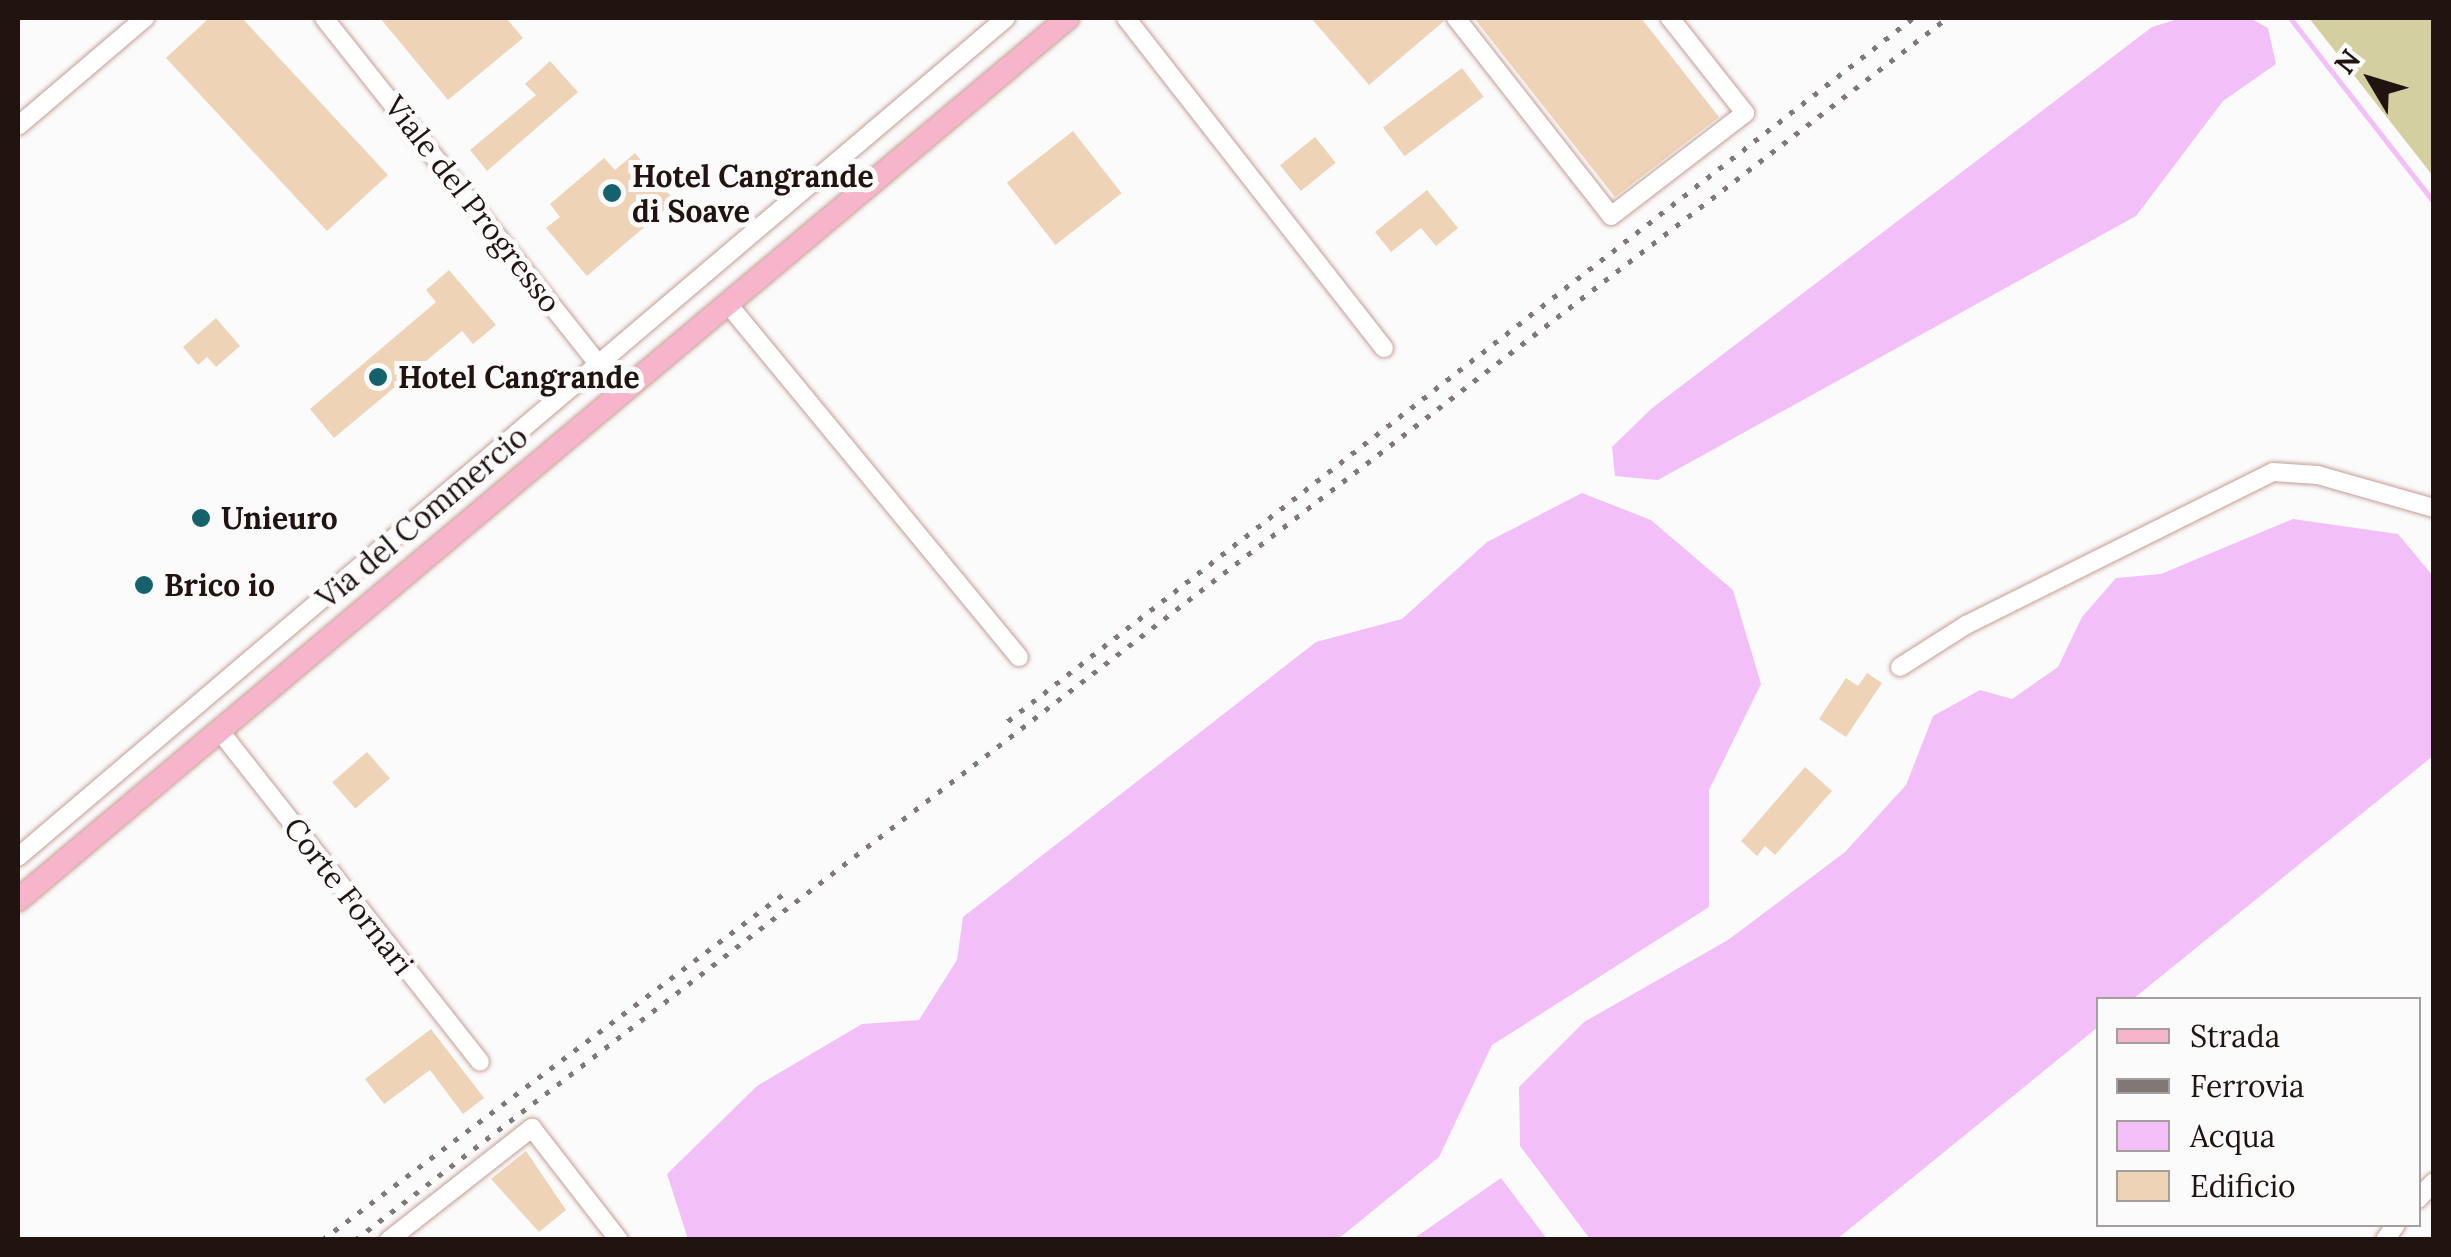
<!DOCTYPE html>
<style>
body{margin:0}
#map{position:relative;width:2451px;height:1257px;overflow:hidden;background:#fbfbfb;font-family:Lora,serif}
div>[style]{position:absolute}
.green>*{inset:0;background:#d3cfa0}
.water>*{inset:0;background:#f3bff8}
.stream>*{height:5px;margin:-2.5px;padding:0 2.5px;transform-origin:2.5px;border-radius:2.5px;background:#f3bff8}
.building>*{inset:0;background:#efd3b7;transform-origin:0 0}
.roads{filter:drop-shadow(0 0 2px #c49d94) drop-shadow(0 0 2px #c49d94)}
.minor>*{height:18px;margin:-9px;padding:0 9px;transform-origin:9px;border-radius:9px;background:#fff}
.major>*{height:22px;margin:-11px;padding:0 11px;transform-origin:11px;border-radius:11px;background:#f7b5cc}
.rail>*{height:5px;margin-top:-2.5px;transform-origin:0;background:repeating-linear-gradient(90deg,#807876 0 5px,transparent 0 15px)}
.dots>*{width:28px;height:28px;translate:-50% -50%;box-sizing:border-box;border:5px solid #fbfbfb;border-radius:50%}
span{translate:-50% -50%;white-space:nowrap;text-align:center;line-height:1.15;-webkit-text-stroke:10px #fbfbfb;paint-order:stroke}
.poi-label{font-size:30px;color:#211310;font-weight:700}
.left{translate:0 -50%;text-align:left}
.street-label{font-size:30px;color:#211310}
.frame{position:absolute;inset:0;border:20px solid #211310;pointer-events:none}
.legend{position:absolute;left:2096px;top:997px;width:325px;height:230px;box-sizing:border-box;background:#fbfbfb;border:2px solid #a49e9d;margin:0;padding:12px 18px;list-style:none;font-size:30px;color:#211310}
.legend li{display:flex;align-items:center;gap:20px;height:50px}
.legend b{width:50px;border:2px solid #a49e9d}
.north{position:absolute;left:2321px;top:30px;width:100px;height:100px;-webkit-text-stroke:8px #fbfbfb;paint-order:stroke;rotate:308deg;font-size:28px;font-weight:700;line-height:40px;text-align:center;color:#211310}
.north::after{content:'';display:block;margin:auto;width:35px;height:45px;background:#211310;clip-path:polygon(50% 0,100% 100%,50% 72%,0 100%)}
</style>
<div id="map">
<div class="green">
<div style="clip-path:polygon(2309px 18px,2433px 18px,2433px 176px)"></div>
</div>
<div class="water">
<div style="clip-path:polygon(2181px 18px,2250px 18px,2268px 28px,2276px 64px,2223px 101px,2136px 216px,1658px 480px,1615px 476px,1612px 447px,1651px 409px,2152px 27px)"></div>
<div style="clip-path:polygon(1582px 493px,1651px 520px,1733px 590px,1761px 684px,1709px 790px,1709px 907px,1492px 1045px,1439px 1157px,1338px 1239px,688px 1239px,667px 1174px,757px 1086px,862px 1024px,919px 1020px,957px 960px,963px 917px,1316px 642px,1402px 619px,1487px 542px)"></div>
<div style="clip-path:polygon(2293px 519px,2398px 534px,2433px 576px,2433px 756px,2133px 999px,2098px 1000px,2098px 1027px,1837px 1239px,1590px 1239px,1520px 1146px,1519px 1087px,1584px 1022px,1728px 940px,1845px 852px,1906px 785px,1933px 716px,1980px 690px,2012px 699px,2058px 667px,2082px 617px,2116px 578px,2161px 574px)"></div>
<div style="clip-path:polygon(1501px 1178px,1547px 1239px,1413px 1239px)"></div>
</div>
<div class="stream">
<div style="left:2290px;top:18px;width:234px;rotate:52deg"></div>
</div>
<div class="building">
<div style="clip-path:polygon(209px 18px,242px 18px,388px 175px,327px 231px,166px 58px)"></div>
<div style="clip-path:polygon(380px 18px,506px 18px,523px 38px,448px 100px)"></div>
<div style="clip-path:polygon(1311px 18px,1444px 18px,1444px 21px,1369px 85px)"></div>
<div style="clip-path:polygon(1474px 18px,1641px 18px,1719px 117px,1615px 197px)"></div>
<div style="clip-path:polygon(550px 61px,578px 92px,487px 171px,470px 150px,536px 95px,525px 84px)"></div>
<div style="left:1462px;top:68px;width:36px;height:99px;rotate:53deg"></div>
<div style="left:1073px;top:131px;width:79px;height:84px;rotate:52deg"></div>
<div style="left:1315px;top:137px;width:33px;height:45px;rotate:51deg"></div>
<div style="clip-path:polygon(635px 153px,675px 201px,587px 276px,546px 228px,560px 217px,550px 204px,604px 158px,615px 170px)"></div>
<div style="clip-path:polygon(1427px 190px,1458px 228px,1436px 246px,1421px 228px,1391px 252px,1375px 232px)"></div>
<div style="clip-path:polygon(449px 270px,496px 325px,473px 344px,462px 331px,334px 438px,310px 409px,436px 302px,426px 290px)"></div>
<div style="clip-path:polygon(216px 318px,240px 346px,216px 367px,207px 357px,198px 365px,183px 347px)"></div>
<div style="clip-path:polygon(1867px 673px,1882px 683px,1846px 737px,1819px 719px,1846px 678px,1858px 686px)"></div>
<div style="left:367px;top:752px;width:35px;height:46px;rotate:49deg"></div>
<div style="clip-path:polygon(1805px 767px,1832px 791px,1775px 855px,1765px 846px,1757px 856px,1741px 841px)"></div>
<div style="clip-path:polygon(431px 1029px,484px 1098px,463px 1114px,430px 1070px,384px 1104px,365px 1079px)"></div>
<div style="clip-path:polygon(526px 1151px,566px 1210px,539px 1232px,491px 1179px)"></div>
</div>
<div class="roads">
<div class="minor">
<div style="left:324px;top:18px;width:477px;rotate:51.6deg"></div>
<div style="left:1126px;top:18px;width:419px;rotate:52deg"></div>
<div style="left:1456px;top:18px;width:251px;rotate:51.9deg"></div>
<div style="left:1611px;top:216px;width:169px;rotate:-37.5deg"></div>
<div style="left:1745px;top:113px;width:121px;rotate:-128.3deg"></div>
<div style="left:18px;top:126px;width:167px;rotate:-40.4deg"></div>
<div style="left:727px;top:303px;width:459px;rotate:50.5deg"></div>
<div style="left:1900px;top:667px;width:78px;rotate:-32.5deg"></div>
<div style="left:1966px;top:625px;width:343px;rotate:-26.5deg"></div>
<div style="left:2273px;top:472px;width:45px;rotate:3.8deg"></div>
<div style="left:2318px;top:475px;width:121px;rotate:15.9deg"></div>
<div style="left:219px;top:730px;width:422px;rotate:51.8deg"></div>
<div style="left:18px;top:857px;width:1296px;rotate:-40.34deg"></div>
<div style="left:2418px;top:1199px;width:23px;rotate:-47deg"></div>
<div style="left:389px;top:1240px;width:182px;rotate:-38.1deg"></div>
<div style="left:532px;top:1128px;width:142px;rotate:52.2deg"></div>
<div style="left:2385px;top:1240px;width:19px;rotate:-55deg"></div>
</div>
<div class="major">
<div style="left:18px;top:900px;width:1371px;rotate:-40.03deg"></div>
</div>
</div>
<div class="rail">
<div style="left:1008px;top:721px;width:1146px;rotate:-37.84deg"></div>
<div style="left:322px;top:1240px;width:580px;rotate:-36.87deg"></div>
<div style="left:355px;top:1240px;width:2007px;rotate:-37.51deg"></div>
</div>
<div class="dots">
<div style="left:612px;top:193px;background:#15626c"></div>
<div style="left:378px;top:377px;background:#15626c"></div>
<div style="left:201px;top:518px;background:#15626c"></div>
<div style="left:144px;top:585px;background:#15626c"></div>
</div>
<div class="poi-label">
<span class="left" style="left:632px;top:193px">Hotel Cangrande<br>di Soave</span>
<span class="left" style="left:398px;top:377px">Hotel Cangrande</span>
<span class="left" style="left:221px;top:518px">Unieuro</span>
<span class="left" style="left:164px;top:585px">Brico io</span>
</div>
<div class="street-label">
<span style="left:473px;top:204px;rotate:52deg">Viale del Progresso</span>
<span style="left:422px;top:517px;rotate:-40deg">Via del Commercio</span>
<span style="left:349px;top:896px;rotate:52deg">Corte Fornari</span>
</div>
<div class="frame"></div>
<ul class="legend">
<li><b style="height:12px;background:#f7b5cc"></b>Strada</li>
<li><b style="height:12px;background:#807876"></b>Ferrovia</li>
<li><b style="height:28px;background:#f3bff8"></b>Acqua</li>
<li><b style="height:28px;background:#efd3b7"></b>Edificio</li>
</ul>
<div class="north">N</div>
</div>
